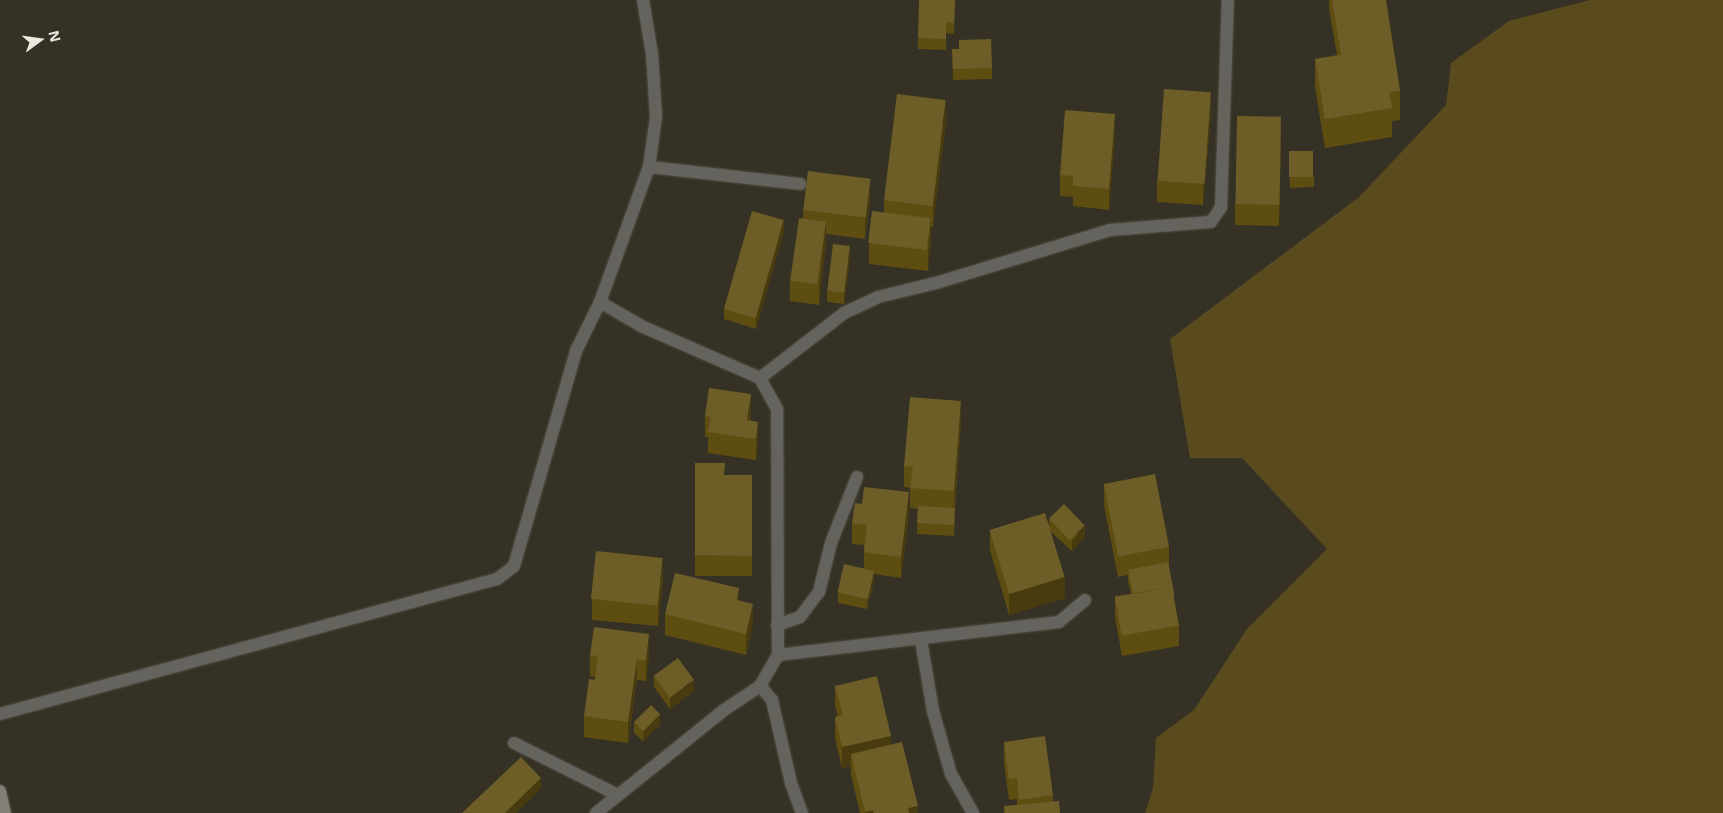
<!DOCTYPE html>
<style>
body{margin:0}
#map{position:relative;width:1723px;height:813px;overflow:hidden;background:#353125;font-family:"Noto Sans",sans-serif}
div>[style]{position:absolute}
.green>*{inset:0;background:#5a4b1e}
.roads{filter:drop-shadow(0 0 1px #524e43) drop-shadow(0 0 1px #524e43)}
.lane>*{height:12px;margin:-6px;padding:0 6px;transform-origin:6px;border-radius:6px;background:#65635d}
.street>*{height:12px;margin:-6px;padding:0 6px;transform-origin:6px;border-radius:6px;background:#65635d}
.secondary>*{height:12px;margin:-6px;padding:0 6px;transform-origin:6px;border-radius:6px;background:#827f76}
.wall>*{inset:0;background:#5e4d11}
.shaded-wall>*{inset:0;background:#473b0f}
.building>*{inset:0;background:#6d5e27;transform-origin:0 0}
span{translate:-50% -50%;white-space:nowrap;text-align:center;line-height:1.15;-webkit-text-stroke:4px #353125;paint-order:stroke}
.north{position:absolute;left:15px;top:15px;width:50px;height:50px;-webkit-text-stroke:4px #353125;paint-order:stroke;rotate:76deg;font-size:14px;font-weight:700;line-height:20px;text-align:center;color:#ece9e1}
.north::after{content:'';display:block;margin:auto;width:18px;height:22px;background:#ece9e1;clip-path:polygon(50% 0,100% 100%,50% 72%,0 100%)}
</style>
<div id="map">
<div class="green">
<div style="clip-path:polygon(1590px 0,1723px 0,1723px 813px,1145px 813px,1153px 788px,1156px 738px,1194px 710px,1247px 629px,1327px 549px,1242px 458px,1190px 458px,1170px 339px,1359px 197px,1446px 105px,1451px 63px,1509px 21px)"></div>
</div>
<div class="roads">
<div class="lane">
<div style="left:649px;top:167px;width:152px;rotate:6.4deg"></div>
<div style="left:777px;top:625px;width:24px;rotate:-19deg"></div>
<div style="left:800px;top:617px;width:31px;rotate:-53deg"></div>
<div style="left:819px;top:592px;width:50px;rotate:-76.2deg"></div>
<div style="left:831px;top:543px;width:71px;rotate:-68.5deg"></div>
<div style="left:921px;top:640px;width:72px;rotate:80.4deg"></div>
<div style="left:933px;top:711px;width:66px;rotate:74.1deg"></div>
<div style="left:951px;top:774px;width:45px;rotate:60.6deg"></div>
<div style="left:778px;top:655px;width:283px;rotate:-6.7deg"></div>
<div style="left:1059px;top:622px;width:34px;rotate:-40deg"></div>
<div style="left:760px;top:686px;width:18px;rotate:49deg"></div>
<div style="left:772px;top:700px;width:85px;rotate:77.1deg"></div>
<div style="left:791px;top:783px;width:32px;rotate:70deg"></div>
<div style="left:514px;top:743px;width:116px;rotate:26.6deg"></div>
</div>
<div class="street">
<div style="left:760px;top:378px;width:106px;rotate:-37.7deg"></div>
<div style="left:844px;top:313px;width:38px;rotate:-25deg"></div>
<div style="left:878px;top:297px;width:60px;rotate:-13.6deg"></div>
<div style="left:936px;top:283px;width:182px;rotate:-16.9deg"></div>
<div style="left:1110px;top:230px;width:101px;rotate:-4.5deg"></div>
<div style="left:1211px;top:222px;width:18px;rotate:-56deg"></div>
<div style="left:1221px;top:207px;width:207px;rotate:-88.1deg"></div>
<div style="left:0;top:714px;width:515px;rotate:-15.2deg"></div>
<div style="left:497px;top:579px;width:21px;rotate:-37deg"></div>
<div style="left:514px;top:566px;width:224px;rotate:-73.9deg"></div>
<div style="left:576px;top:351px;width:55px;rotate:-63.9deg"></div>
<div style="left:600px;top:302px;width:144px;rotate:-70.1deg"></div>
<div style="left:649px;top:167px;width:50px;rotate:-82deg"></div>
<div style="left:656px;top:117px;width:63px;rotate:-93.6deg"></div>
<div style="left:652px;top:54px;width:55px;rotate:-99.5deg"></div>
<div style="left:596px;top:813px;width:164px;rotate:-38.8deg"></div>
<div style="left:724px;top:710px;width:43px;rotate:-33.7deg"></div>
<div style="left:760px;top:686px;width:36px;rotate:-60deg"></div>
<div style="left:778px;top:655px;width:246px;rotate:-90.2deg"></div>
<div style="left:777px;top:409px;width:35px;rotate:-119deg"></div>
<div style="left:760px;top:378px;width:128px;rotate:-156.4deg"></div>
<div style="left:643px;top:327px;width:50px;rotate:-149.8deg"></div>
</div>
<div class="secondary">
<div style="left:0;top:791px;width:23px;rotate:77deg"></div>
</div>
</div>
<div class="wall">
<div style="clip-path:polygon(955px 0,954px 34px,946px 33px,946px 50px,918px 49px,918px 38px)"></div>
<div style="clip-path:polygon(1329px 0,1386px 0,1400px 91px,1400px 120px,1392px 121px,1392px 137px,1325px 148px,1315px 87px,1315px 59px,1337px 55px,1329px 9px)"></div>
<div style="clip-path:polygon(952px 49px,959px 49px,992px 68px,992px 79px,953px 80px)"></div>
<div style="clip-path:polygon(1211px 113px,1203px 205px,1157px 202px,1157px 181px)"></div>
<div style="clip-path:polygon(946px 121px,933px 227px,931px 227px,931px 239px,928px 271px,869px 264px,869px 243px,884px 213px,884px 200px)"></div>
<div style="clip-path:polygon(1115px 135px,1109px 210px,1073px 206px,1073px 197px,1060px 196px,1060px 175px)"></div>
<div style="clip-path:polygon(1281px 138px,1279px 226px,1235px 225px,1235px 204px)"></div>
<div style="clip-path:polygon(1289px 151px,1314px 176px,1314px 187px,1290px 188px)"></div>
<div style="clip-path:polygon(870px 200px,865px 239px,826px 234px,826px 243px,819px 305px,790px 301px,790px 280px,803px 219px,803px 210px)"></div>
<div style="clip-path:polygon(784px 231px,756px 329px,724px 319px,724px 309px)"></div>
<div style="clip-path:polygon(850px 257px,844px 304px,827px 302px,827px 291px)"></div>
<div style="clip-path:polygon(751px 415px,750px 421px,758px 443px,756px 460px,708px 453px,708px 437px,705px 437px,705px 416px)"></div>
<div style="clip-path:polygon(961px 422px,955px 508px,954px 536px,917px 534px,918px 509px,910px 508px,910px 488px,904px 487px,904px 466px)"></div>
<div style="clip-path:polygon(695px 463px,725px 475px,752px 475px,752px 576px,695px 576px)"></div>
<div style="clip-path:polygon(1104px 484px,1169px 547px,1169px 568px,1174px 593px,1174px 600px,1179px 625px,1179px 646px,1122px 656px,1115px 617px,1115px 596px,1131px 594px,1128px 580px,1128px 575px,1118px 577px,1104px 505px)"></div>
<div style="clip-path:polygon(909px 513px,901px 578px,874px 574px,874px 581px,867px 609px,838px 603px,838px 592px,864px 568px,864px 545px,852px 544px,852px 523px)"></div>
<div style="clip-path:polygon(1049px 519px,1085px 537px,1072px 551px,1050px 531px,1065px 598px,1009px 615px,990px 550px,990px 530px,1049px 527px)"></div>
<div style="clip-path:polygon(663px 579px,658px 626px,592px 620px,592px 599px)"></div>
<div style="clip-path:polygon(739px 600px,753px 624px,746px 655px,665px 635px,665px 614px)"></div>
<div style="clip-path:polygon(590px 655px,649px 655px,646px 681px,637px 680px,628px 743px,584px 737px,584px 716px,595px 677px,590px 676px)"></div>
<div style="clip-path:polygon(654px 676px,694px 691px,670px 709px,654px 687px)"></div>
<div style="clip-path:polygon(835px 686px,891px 745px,918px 813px,860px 813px,851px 775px,851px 766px,842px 768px,835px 738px,835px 717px,838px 716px,835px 706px)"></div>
<div style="clip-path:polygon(634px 722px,660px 725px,643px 741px,634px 733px)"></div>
<div style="clip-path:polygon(1004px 742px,1053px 795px,1053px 801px,1060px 813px,1004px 813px,1004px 806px,1017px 805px,1017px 799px,1009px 800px,1004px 762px)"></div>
</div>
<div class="shaded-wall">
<div style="clip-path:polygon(1211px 92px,1211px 113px,1203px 205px,1203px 185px)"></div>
<div style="clip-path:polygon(946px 100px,946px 121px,933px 227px,933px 206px)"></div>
<div style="clip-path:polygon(1115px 114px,1115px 135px,1109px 210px,1109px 189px)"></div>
<div style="clip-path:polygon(1281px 117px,1281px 138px,1279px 226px,1279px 205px)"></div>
<div style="clip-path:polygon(870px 179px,870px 200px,865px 239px,865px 218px)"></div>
<div style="clip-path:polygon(931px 218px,931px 239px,928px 271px,928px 250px)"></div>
<div style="clip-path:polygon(784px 220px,784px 231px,756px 329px,756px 318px)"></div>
<div style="clip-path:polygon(826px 222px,826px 243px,819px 305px,819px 284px)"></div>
<div style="clip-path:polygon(850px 246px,850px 257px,844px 304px,844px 293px)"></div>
<div style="clip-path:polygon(751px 394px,751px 415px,748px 438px,747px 420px)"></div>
<div style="clip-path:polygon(961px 401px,961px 422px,954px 512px,954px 491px)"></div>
<div style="clip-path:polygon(758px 422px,758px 443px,756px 460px,756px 439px)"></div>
<div style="clip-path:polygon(909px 492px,909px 513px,901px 578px,901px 557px)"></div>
<div style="clip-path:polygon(1085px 526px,1085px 537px,1072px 551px,1072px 541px)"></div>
<div style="clip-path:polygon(663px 558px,663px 579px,658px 626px,658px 606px)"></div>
<div style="clip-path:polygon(874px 571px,874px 581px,867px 609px,867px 599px)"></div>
<div style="clip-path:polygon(1065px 577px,1065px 598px,1009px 615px,1009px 594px)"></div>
<div style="clip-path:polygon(739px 588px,739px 609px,737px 600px)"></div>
<div style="clip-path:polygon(753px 604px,753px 624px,746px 655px,746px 634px)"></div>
<div style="clip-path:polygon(649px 634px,649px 655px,646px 681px,646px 661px)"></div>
<div style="clip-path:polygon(637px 659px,637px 680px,628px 743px,628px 722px)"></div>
<div style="clip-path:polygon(694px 680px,694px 691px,670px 709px,670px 698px)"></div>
<div style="clip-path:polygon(660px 714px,660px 725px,643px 741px,643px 731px)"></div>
<div style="clip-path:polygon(891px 736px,891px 756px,851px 754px,851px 766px,842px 768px,842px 747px)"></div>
<div style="clip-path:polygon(541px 778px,541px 789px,516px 813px,505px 813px)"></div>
<div style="clip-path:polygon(918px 806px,918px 813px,908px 813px,908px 808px)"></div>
<div style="clip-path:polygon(873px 810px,873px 813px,865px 813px,865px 812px)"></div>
</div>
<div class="building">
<div style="clip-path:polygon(919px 0,955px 0,954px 23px,946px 22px,946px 39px,918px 38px)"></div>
<div style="clip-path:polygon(1332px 0,1386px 0,1400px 91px,1389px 92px,1392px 108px,1325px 119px,1315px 59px,1341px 55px)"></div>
<div style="clip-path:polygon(991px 39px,992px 68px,953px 69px,952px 49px,959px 49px,959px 40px)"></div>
<div style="left:1164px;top:89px;width:47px;height:92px;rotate:4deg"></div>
<div style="left:897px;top:94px;width:49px;height:107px;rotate:7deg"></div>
<div style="clip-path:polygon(1065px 110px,1115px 114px,1109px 189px,1073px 186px,1073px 176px,1060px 175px)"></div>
<div style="left:1237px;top:116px;width:44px;height:88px;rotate:1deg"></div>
<div style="left:1289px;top:151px;width:24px;height:26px"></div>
<div style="left:808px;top:171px;width:63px;height:39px;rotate:7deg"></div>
<div style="left:752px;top:211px;width:33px;height:102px;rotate:16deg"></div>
<div style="left:872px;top:211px;width:59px;height:32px;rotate:7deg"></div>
<div style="left:799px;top:218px;width:27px;height:63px;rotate:8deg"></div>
<div style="left:833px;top:244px;width:17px;height:47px;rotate:7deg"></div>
<div style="clip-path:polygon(709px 388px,751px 394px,747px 420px,758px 422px,756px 439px,708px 432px,711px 417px,705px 416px)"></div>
<div style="clip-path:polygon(910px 397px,961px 401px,954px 491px,910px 488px,913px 467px,904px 466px)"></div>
<div style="clip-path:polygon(695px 463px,725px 463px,724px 475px,752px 475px,752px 556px,695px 555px)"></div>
<div style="left:1155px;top:474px;width:74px;height:52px;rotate:79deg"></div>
<div style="clip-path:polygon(864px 487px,909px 492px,901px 557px,864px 552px,867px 525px,852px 523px,855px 503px,862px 504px)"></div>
<div style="left:1064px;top:504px;width:30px;height:21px;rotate:46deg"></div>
<div style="left:918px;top:506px;width:37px;height:17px;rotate:3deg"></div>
<div style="left:1045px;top:513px;width:67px;height:58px;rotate:73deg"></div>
<div style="left:596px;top:551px;width:67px;height:48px;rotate:6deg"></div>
<div style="clip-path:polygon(1168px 562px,1174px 593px,1173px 593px,1172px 587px,1133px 593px,1128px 570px)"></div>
<div style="left:844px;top:564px;width:31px;height:29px;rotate:13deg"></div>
<div style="clip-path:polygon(675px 573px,739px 588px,737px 600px,753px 604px,746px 634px,665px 614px)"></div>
<div style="left:1172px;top:587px;width:39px;height:58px;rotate:80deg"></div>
<div style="clip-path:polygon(594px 627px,649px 634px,646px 661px,637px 659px,628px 722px,584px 716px,589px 679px,595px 680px,598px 656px,590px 655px)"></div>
<div style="left:678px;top:658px;width:27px;height:30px;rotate:54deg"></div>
<div style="clip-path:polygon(877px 676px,891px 736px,842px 747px,835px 717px,843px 715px,835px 686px)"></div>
<div style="left:651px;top:705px;width:13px;height:24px;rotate:45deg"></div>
<div style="clip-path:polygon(1045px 736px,1053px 795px,1019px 800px,1017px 778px,1009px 779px,1004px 742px)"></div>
<div style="clip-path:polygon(902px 742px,918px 806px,908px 808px,909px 813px,874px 813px,873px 810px,865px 812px,851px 754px)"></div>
<div style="clip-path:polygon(521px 757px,541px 778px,505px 813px,462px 813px)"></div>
<div style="clip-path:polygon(1059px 801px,1060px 813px,1005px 813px,1004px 806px)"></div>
</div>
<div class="north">N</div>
</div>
